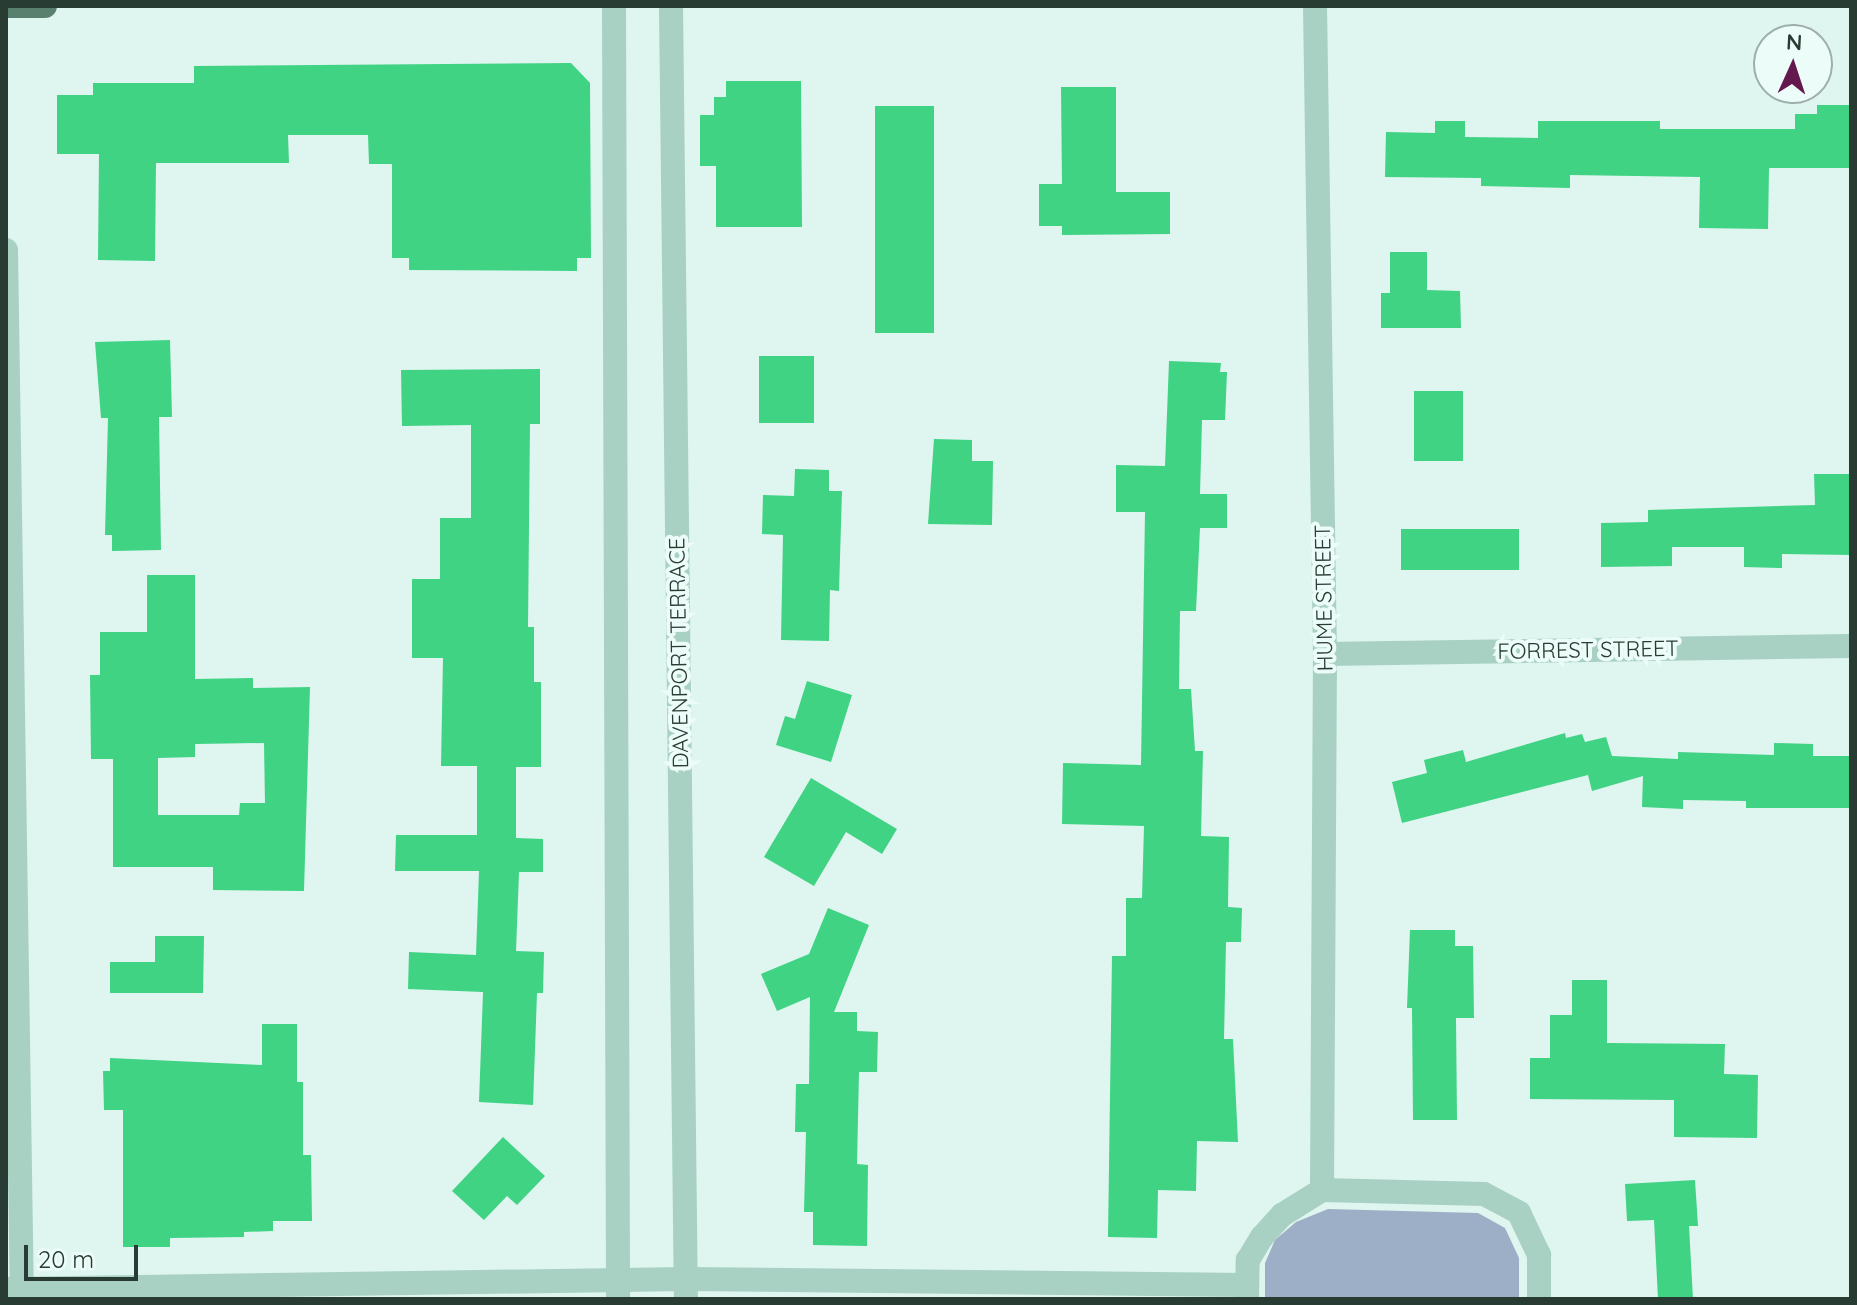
<!DOCTYPE html>
<style>
body{margin:0}
#map{position:relative;width:1857px;height:1305px;overflow:hidden;background:#def5f0;font-family:Quicksand,sans-serif}
div>[style]{position:absolute}
.green>*{inset:0;background:#9cafc7}
.building>*{inset:0;background:#3fd383;transform-origin:0 0}
.minor>*{height:24px;margin:-12px;padding:0 12px;transform-origin:12px;border-radius:12px;background:#a8d0c3}
.major>*{height:24px;margin:-12px;padding:0 12px;transform-origin:12px;border-radius:12px;background:#597f6e}
span{translate:-50% -50%;white-space:nowrap;text-align:center;line-height:1.15;-webkit-text-stroke:8px #ecfcf8;paint-order:stroke}
.street-label{font-size:22px;color:#293c33}
.frame{position:absolute;inset:0;border:8px solid #293c33;pointer-events:none}
.north{position:absolute;left:1753px;top:24px;width:80px;height:80px;box-sizing:border-box;background:#ecfcf8;border:2px solid #9eafa9;border-radius:50%;rotate:3deg;font-size:22px;font-weight:700;line-height:32px;text-align:center;color:#293c33}
.north::after{content:'';display:block;margin:auto;width:28px;height:36px;background:#63194e;clip-path:polygon(50% 0,100% 100%,50% 72%,0 100%)}
.scale{position:absolute;left:24px;top:1245px;width:114px;height:36px;box-sizing:border-box;border:4px solid #293c33;border-top:0;padding-left:10px;font-size:24px;line-height:28px;white-space:nowrap;color:#293c33;-webkit-text-stroke:6px #ecfcf8;paint-order:stroke}
</style>
<div id="map">
<div class="green">
<div style="clip-path:polygon(1328px 1209px,1478px 1213px,1505px 1228px,1519px 1258px,1519px 1299px,1265px 1299px,1265px 1263px,1275px 1240px,1296px 1222px)"></div>
</div>
<div class="building">
<div style="clip-path:polygon(571px 63px,590px 83px,591px 258px,577px 258px,577px 271px,409px 270px,409px 258px,392px 258px,392px 164px,369px 164px,368px 135px,288px 135px,289px 163px,156px 163px,155px 261px,98px 260px,99px 154px,57px 154px,57px 95px,93px 95px,93px 83px,194px 83px,194px 66px)"></div>
<div style="clip-path:polygon(726px 81px,801px 81px,802px 227px,716px 227px,716px 166px,700px 166px,700px 115px,714px 115px,714px 97px,726px 97px)"></div>
<div style="clip-path:polygon(1061px 87px,1116px 87px,1116px 192px,1170px 192px,1170px 234px,1062px 235px,1062px 226px,1039px 226px,1039px 184px,1062px 184px)"></div>
<div style="clip-path:polygon(1817px 105px,1851px 105px,1851px 168px,1769px 168px,1768px 229px,1699px 228px,1700px 177px,1570px 175px,1570px 188px,1481px 186px,1481px 178px,1385px 177px,1386px 132px,1435px 133px,1435px 121px,1465px 121px,1465px 137px,1538px 138px,1538px 121px,1660px 121px,1660px 129px,1795px 129px,1795px 114px,1817px 114px)"></div>
<div style="left:934px;top:106px;width:227px;height:59px;rotate:90deg"></div>
<div style="clip-path:polygon(1390px 252px,1427px 252px,1427px 290px,1460px 291px,1461px 328px,1381px 328px,1381px 293px,1390px 293px)"></div>
<div style="clip-path:polygon(170px 340px,172px 417px,159px 417px,161px 550px,112px 551px,112px 535px,105px 535px,108px 418px,101px 418px,95px 342px)"></div>
<div style="left:759px;top:356px;width:55px;height:67px"></div>
<div style="clip-path:polygon(1169px 361px,1221px 363px,1220px 372px,1227px 372px,1225px 420px,1202px 420px,1200px 494px,1227px 494px,1227px 528px,1200px 528px,1196px 611px,1180px 611px,1179px 689px,1191px 689px,1195px 751px,1203px 751px,1201px 836px,1229px 837px,1228px 907px,1242px 908px,1241px 942px,1226px 942px,1224px 1039px,1233px 1039px,1238px 1142px,1197px 1141px,1196px 1191px,1158px 1190px,1157px 1238px,1108px 1237px,1112px 956px,1126px 956px,1126px 898px,1142px 898px,1144px 826px,1062px 824px,1063px 763px,1141px 765px,1145px 512px,1116px 512px,1116px 465px,1165px 466px)"></div>
<div style="clip-path:polygon(540px 369px,540px 424px,530px 424px,528px 627px,534px 627px,534px 682px,541px 682px,541px 767px,516px 767px,516px 838px,543px 839px,543px 872px,519px 872px,516px 951px,544px 952px,543px 993px,537px 993px,533px 1105px,479px 1102px,483px 992px,408px 989px,409px 952px,476px 955px,479px 871px,395px 871px,396px 835px,477px 835px,477px 766px,441px 766px,443px 658px,412px 658px,412px 579px,440px 579px,440px 518px,471px 518px,471px 425px,402px 426px,401px 370px)"></div>
<div style="left:1414px;top:391px;width:49px;height:70px"></div>
<div style="clip-path:polygon(934px 439px,972px 440px,972px 461px,993px 461px,992px 525px,928px 524px)"></div>
<div style="clip-path:polygon(795px 469px,829px 470px,829px 491px,842px 491px,839px 591px,830px 590px,829px 641px,781px 640px,783px 535px,762px 534px,763px 495px,794px 496px)"></div>
<div style="clip-path:polygon(1814px 474px,1851px 474px,1851px 555px,1782px 554px,1782px 568px,1744px 567px,1744px 547px,1672px 547px,1672px 566px,1601px 567px,1601px 523px,1648px 522px,1648px 510px,1815px 505px)"></div>
<div style="left:1401px;top:529px;width:118px;height:41px"></div>
<div style="clip-path:polygon(evenodd,147px 575px,195px 575px,195px 679px,253px 678px,253px 688px,310px 687px,304px 891px,213px 890px,213px 867px,113px 867px,113px 759px,91px 759px,90px 675px,100px 675px,100px 632px,147px 632px,147px 575px,264px 743px,265px 803px,240px 803px,239px 815px,158px 815px,158px 758px,195px 757px,195px 744px,264px 743px)"></div>
<div style="clip-path:polygon(807px 681px,852px 695px,831px 762px,776px 745px,785px 716px,795px 719px)"></div>
<div style="clip-path:polygon(1565px 733px,1566px 738px,1582px 734px,1585px 742px,1606px 737px,1612px 756px,1678px 759px,1678px 752px,1774px 755px,1774px 743px,1813px 744px,1813px 756px,1851px 756px,1851px 808px,1746px 808px,1746px 801px,1683px 800px,1683px 809px,1642px 807px,1643px 776px,1592px 791px,1588px 775px,1402px 823px,1392px 782px,1427px 773px,1424px 760px,1463px 750px,1466px 762px)"></div>
<div style="clip-path:polygon(811px 778px,897px 829px,882px 854px,846px 832px,814px 886px,764px 857px)"></div>
<div style="clip-path:polygon(828px 908px,869px 925px,834px 1012px,857px 1012px,857px 1031px,878px 1032px,877px 1072px,859px 1072px,857px 1164px,868px 1165px,867px 1246px,813px 1245px,813px 1212px,804px 1212px,806px 1132px,795px 1132px,796px 1084px,809px 1084px,810px 997px,777px 1011px,761px 974px,809px 954px)"></div>
<div style="clip-path:polygon(1410px 930px,1455px 930px,1455px 946px,1473px 946px,1474px 1018px,1456px 1018px,1457px 1120px,1413px 1120px,1412px 1008px,1407px 1008px)"></div>
<div style="clip-path:polygon(155px 936px,204px 936px,203px 993px,110px 993px,110px 962px,155px 962px)"></div>
<div style="clip-path:polygon(1572px 980px,1607px 980px,1607px 1043px,1725px 1044px,1724px 1074px,1758px 1075px,1757px 1138px,1674px 1137px,1674px 1100px,1530px 1099px,1530px 1058px,1550px 1058px,1550px 1015px,1572px 1015px)"></div>
<div style="clip-path:polygon(262px 1024px,297px 1024px,297px 1082px,303px 1082px,303px 1155px,311px 1155px,312px 1221px,273px 1221px,273px 1231px,244px 1232px,244px 1237px,170px 1238px,170px 1247px,123px 1247px,123px 1110px,104px 1110px,103px 1071px,110px 1071px,110px 1058px,262px 1065px)"></div>
<div style="clip-path:polygon(503px 1137px,545px 1176px,517px 1205px,507px 1196px,484px 1220px,452px 1191px)"></div>
<div style="clip-path:polygon(1695px 1180px,1698px 1226px,1689px 1226px,1693px 1299px,1658px 1299px,1654px 1220px,1627px 1221px,1625px 1184px)"></div>
</div>
<div class="minor">
<div style="left:614px;top:6px;width:1293px;rotate:89.82deg"></div>
<div style="left:671px;top:6px;width:1293px;rotate:89.34deg"></div>
<div style="left:1315px;top:6px;width:648px;rotate:89.12deg"></div>
<div style="left:1325px;top:654px;width:536px;rotate:90.32deg"></div>
<div style="left:6px;top:250px;width:1049px;rotate:89.13deg"></div>
<div style="left:1325px;top:654px;width:526px;rotate:-0.87deg"></div>
<div style="left:6px;top:1289px;width:680px;rotate:-0.84deg"></div>
<div style="left:686px;top:1279px;width:561px;rotate:0.61deg"></div>
<div style="left:1247px;top:1299px;width:39px;rotate:-89deg"></div>
<div style="left:1248px;top:1260px;width:27px;rotate:-59deg"></div>
<div style="left:1262px;top:1237px;width:30px;rotate:-48deg"></div>
<div style="left:1282px;top:1215px;width:47px;rotate:-32deg"></div>
<div style="left:1322px;top:1190px;width:162px;rotate:1.4deg"></div>
<div style="left:1484px;top:1194px;width:40px;rotate:28deg"></div>
<div style="left:1519px;top:1213px;width:47px;rotate:64.5deg"></div>
<div style="left:1539px;top:1255px;width:44px;rotate:90deg"></div>
</div>
<div class="major">
<div style="left:6px;top:6px;width:39px"></div>
</div>
<div class="street-label">
<span style="left:1324px;top:598px;rotate:-91deg">HUME STREET</span>
<span style="left:1588px;top:650px;rotate:-1deg">FORREST STREET</span>
<span style="left:679px;top:653px;rotate:-91deg">DAVENPORT TERRACE</span>
</div>
<div class="frame"></div>
<div class="north">N</div>
<div class="scale">20 m</div>
</div>
